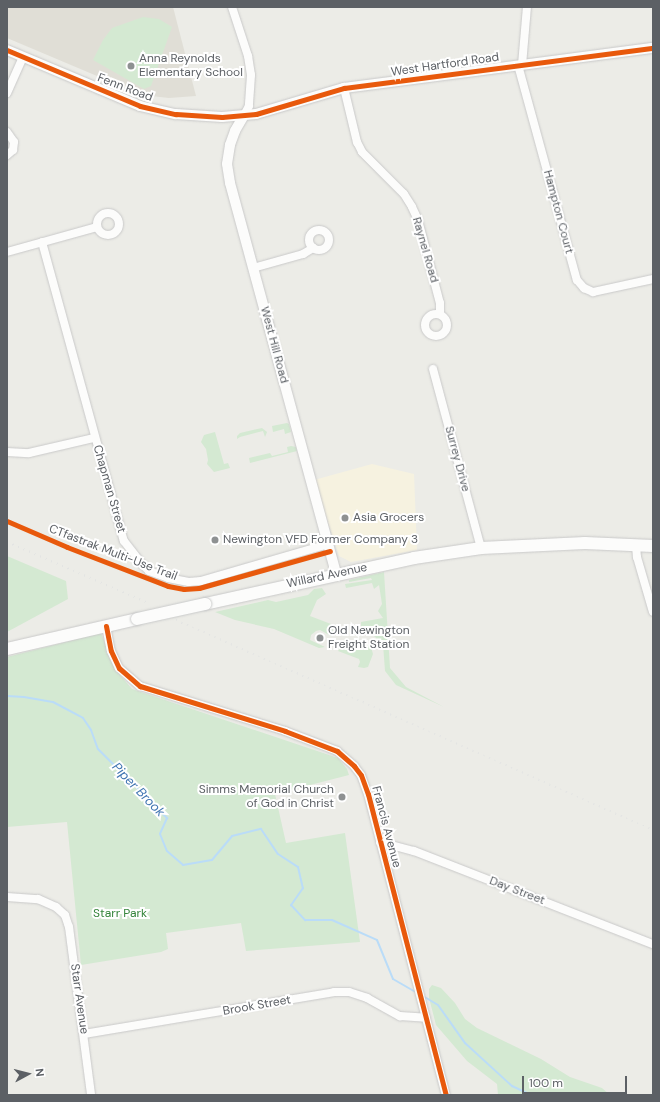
<!DOCTYPE html>
<style>
body{margin:0}
#map{position:relative;width:660px;height:1102px;overflow:hidden;background:#ecece7;font-family:"DM Sans",sans-serif}
div>[style]{position:absolute}
.commercial>*{inset:0;background:#f6f2e0}
.education>*{inset:0;background:#e0ded6}
.green>*{inset:0;background:#d4e9d2}
.stream>*{height:2px;margin:-1px;padding:0 1px;transform-origin:1px;border-radius:1px;background:#badcf8}
.roads{filter:drop-shadow(0 0 1px #c9c9c9) drop-shadow(0 0 1px #c9c9c9)}
.minor>*{height:8px;margin:-4px;padding:0 4px;transform-origin:4px;border-radius:4px;background:#fcfcfb}
.minor>.ring{margin:-4px;padding:0;box-sizing:content-box;background:none;border:8px solid #fcfcfb;border-radius:50%}
.tertiary>*{height:10px;margin:-5px;padding:0 5px;transform-origin:5px;border-radius:5px;background:#fcfcfb}
.secondary>*{height:12px;margin:-6px;padding:0 6px;transform-origin:6px;border-radius:6px;background:#fcfcfb}
.rail>*{height:2px;margin-top:-1px;transform-origin:0;background:repeating-linear-gradient(90deg,#e3e4e3 0 1px,transparent 0 6px)}
.bridges{filter:drop-shadow(0 0 1px #c9caca) drop-shadow(0 0 1px #c9caca)}
.secondary-bridge>*{height:12px;margin:-6px;padding:0 6px;transform-origin:6px;border-radius:6px;background:#fcfcfb}
.cycleway>*{height:5px;margin:-2.5px;padding:0 2.5px;transform-origin:2.5px;border-radius:2.5px;background:#e8590c}
.dots>*{width:11px;height:11px;translate:-50% -50%;box-sizing:border-box;border:2px solid #fff;border-radius:50%}
span{translate:-50% -50%;white-space:nowrap;text-align:center;line-height:1.15;-webkit-text-stroke:4px #fff;paint-order:stroke}
.poi-label{font-size:12px;color:#5c6065}
.left{translate:0 -50%;text-align:left}
.right{translate:-100% -50%;text-align:right}
.street-label{font-size:12px;color:#5c6065}
.park-label{font-size:12px;color:#34843a}
.water-label{font-size:13px;color:#4075b2;font-style:italic}
.frame{position:absolute;inset:0;border:8px solid #5c6065;pointer-events:none}
.north{position:absolute;left:8px;top:1054px;width:40px;height:40px;-webkit-text-stroke:3px #fff;paint-order:stroke;rotate:83deg;font-size:11px;font-weight:700;line-height:16px;text-align:center;color:#5c6065}
.north::after{content:'';display:block;margin:auto;width:14px;height:18px;background:#5c6065;clip-path:polygon(50% 0,100% 100%,50% 72%,0 100%)}
.scale{position:absolute;left:522px;top:1076px;width:105px;height:18px;box-sizing:border-box;border:2px solid #5c6065;border-top:0;padding-left:5px;font-size:12px;line-height:14px;white-space:nowrap;color:#5c6065;-webkit-text-stroke:3px #fff;paint-order:stroke}
</style>
<div id="map">
<div class="commercial">
<div style="clip-path:polygon(372px 464px,414px 474px,417px 550px,351px 562px,339px 556px,314px 480px)"></div>
</div>
<div class="education">
<div style="clip-path:polygon(7px 7px,173px 7px,196px 96px,169px 98px,142px 95px,7px 38px)"></div>
</div>
<div class="green">
<div style="clip-path:polygon(143px 17px,159px 19px,172px 27px,151px 86px,144px 89px,93px 60px,103px 40px,112px 28px)"></div>
<div style="clip-path:polygon(287px 423px,289px 424px,291px 432px,285px 434px,284px 429px,273px 432px,272px 426px)"></div>
<div style="clip-path:polygon(262px 428px,267px 432px,265px 437px,263px 431px,240px 437px,237px 439px,237px 436px,240px 433px)"></div>
<div style="clip-path:polygon(215px 432px,224px 464px,228px 463px,230px 468px,214px 472px,207px 464px,208px 460px,206px 449px,201px 442px,204px 435px)"></div>
<div style="clip-path:polygon(291px 446px,296px 447px,297px 451px,250px 463px,249px 458px,270px 453px,272px 456px,288px 452px,287px 447px)"></div>
<div style="clip-path:polygon(7px 556px,66px 581px,68px 599px,7px 632px)"></div>
<div style="clip-path:polygon(384px 572px,390px 668px,406px 687px,444px 707px,396px 685px,385px 671px,383px 644px,374px 636px,375px 634px,361px 627px,361px 622px,383px 618px,378px 611px,382px 604px,379px 585px,374px 589px,372px 583px,346px 588px,345px 584px,372px 580px,371px 578px,349px 582px,349px 580px)"></div>
<div style="clip-path:polygon(322px 588px,326px 594px,317px 600px,310px 616px,331px 624px,333px 632px,331px 636px,320px 630px,316px 631px,311px 635px,310px 640px,325px 647px,319px 648px,274px 629px,235px 620px,215px 612px,268px 600px,276px 602px,308px 595px,314px 589px)"></div>
<div style="clip-path:polygon(101px 633px,115px 669px,132px 689px,338px 758px,347px 769px,349px 775px,275px 794px,286px 843px,345px 833px,360px 942px,246px 951px,241px 923px,166px 933px,168px 949px,161px 952px,81px 965px,67px 822px,7px 827px,7px 657px)"></div>
<div style="clip-path:polygon(341px 643px,351px 647px,353px 644px,362px 647px,364px 643px,371px 647px,373px 654px,368px 667px,364px 668px,358px 667px,360px 662px,359px 659px,338px 651px,341px 647px)"></div>
<div style="clip-path:polygon(432px 985px,441px 988px,455px 1003px,465px 1019px,477px 1028px,541px 1059px,570px 1077px,602px 1088px,610px 1095px,498px 1095px,497px 1084px,467px 1061px,436px 1025px,429px 998px,429px 989px)"></div>
</div>
<div class="stream">
<div style="left:7px;top:696px;width:17px;rotate:3deg"></div>
<div style="left:24px;top:697px;width:29px;rotate:10deg"></div>
<div style="left:53px;top:702px;width:34px;rotate:28deg"></div>
<div style="left:83px;top:718px;width:14px;rotate:56deg"></div>
<div style="left:91px;top:730px;width:20px;rotate:70deg"></div>
<div style="left:98px;top:749px;width:98px;rotate:45deg"></div>
<div style="left:167px;top:818px;width:17px;rotate:114deg"></div>
<div style="left:160px;top:834px;width:18px;rotate:68deg"></div>
<div style="left:167px;top:851px;width:21px;rotate:41deg"></div>
<div style="left:183px;top:865px;width:29px;rotate:-10deg"></div>
<div style="left:212px;top:860px;width:31px;rotate:-50deg"></div>
<div style="left:232px;top:836px;width:30px;rotate:-14deg"></div>
<div style="left:261px;top:829px;width:30px;rotate:56deg"></div>
<div style="left:278px;top:854px;width:24px;rotate:33deg"></div>
<div style="left:298px;top:867px;width:22px;rotate:77deg"></div>
<div style="left:303px;top:888px;width:21px;rotate:125deg"></div>
<div style="left:291px;top:905px;width:21px;rotate:47deg"></div>
<div style="left:305px;top:920px;width:27px"></div>
<div style="left:332px;top:920px;width:49px;rotate:24deg"></div>
<div style="left:377px;top:940px;width:42px;rotate:67.7deg"></div>
<div style="left:393px;top:979px;width:28px;rotate:30deg"></div>
<div style="left:423px;top:996px;width:17px;rotate:31deg"></div>
<div style="left:438px;top:1005px;width:47px;rotate:54.6deg"></div>
<div style="left:465px;top:1043px;width:64px;rotate:42.5deg"></div>
<div style="left:512px;top:1086px;width:21px;rotate:25deg"></div>
</div>
<div class="roads">
<div class="minor">
<div style="left:232px;top:7px;width:52px;rotate:71.9deg"></div>
<div style="left:248px;top:56px;width:19px;rotate:81deg"></div>
<div style="left:251px;top:75px;width:31px;rotate:94deg"></div>
<div style="left:249px;top:106px;width:13px;rotate:119deg"></div>
<div style="left:518px;top:65px;width:223px;rotate:74.7deg"></div>
<div style="left:577px;top:280px;width:11px;rotate:49deg"></div>
<div style="left:584px;top:288px;width:10px;rotate:24deg"></div>
<div style="left:593px;top:292px;width:61px;rotate:-12.2deg"></div>
<div style="left:522px;top:65px;width:58px;rotate:-85.1deg"></div>
<div style="left:344px;top:88px;width:56px;rotate:76.5deg"></div>
<div style="left:357px;top:142px;width:11px;rotate:63deg"></div>
<div style="left:362px;top:152px;width:59px;rotate:45deg"></div>
<div style="left:404px;top:194px;width:15px;rotate:58deg"></div>
<div style="left:412px;top:207px;width:14px;rotate:65deg"></div>
<div style="left:418px;top:220px;width:86px;rotate:75.2deg"></div>
<div style="left:440px;top:303px;width:11px;rotate:90deg"></div>
<div style="left:7px;top:93px;width:39px;rotate:-66deg"></div>
<div style="left:7px;top:132px;width:12px;rotate:55deg"></div>
<div style="left:14px;top:142px;width:8px;rotate:97deg"></div>
<div style="left:13px;top:150px;width:8px;rotate:140deg"></div>
<div class="ring" style="left:97px;top:213px;width:14px;height:14px"></div>
<div class="ring" style="left:309px;top:230px;width:12px;height:12px"></div>
<div style="left:42px;top:242px;width:310px;rotate:74.7deg"></div>
<div style="left:124px;top:541px;width:31px;rotate:52deg"></div>
<div style="left:143px;top:565px;width:8px;rotate:45deg"></div>
<div style="left:149px;top:571px;width:20px;rotate:20deg"></div>
<div style="left:168px;top:578px;width:21px;rotate:11deg"></div>
<div style="left:189px;top:582px;width:12px;rotate:-5deg"></div>
<div style="left:201px;top:581px;width:132px;rotate:-16.2deg"></div>
<div style="left:7px;top:252px;width:93px;rotate:-15.5deg"></div>
<div style="left:253px;top:268px;width:52px;rotate:-15.6deg"></div>
<div style="left:303px;top:254px;width:12px;rotate:-31deg"></div>
<div class="ring" style="left:425px;top:314px;width:14px;height:14px"></div>
<div style="left:433px;top:369px;width:185px;rotate:75deg"></div>
<div style="left:7px;top:452px;width:22px;rotate:3deg"></div>
<div style="left:29px;top:453px;width:67px;rotate:-13deg"></div>
<div style="left:636px;top:544px;width:13px;rotate:86deg"></div>
<div style="left:637px;top:557px;width:57px;rotate:73.8deg"></div>
<div style="left:106px;top:626px;width:25px;rotate:79deg"></div>
<div style="left:111px;top:651px;width:19px;rotate:65deg"></div>
<div style="left:119px;top:668px;width:28px;rotate:41deg"></div>
<div style="left:140px;top:686px;width:152px;rotate:17.2deg"></div>
<div style="left:285px;top:731px;width:56px;rotate:21deg"></div>
<div style="left:337px;top:751px;width:23px;rotate:41deg"></div>
<div style="left:354px;top:766px;width:11px;rotate:52deg"></div>
<div style="left:361px;top:775px;width:20px;rotate:70deg"></div>
<div style="left:368px;top:794px;width:311px;rotate:75.5deg"></div>
<div style="left:380px;top:842px;width:35px;rotate:15deg"></div>
<div style="left:414px;top:851px;width:256px;rotate:21.3deg"></div>
<div style="left:7px;top:897px;width:31px;rotate:4deg"></div>
<div style="left:38px;top:899px;width:20px;rotate:24deg"></div>
<div style="left:56px;top:907px;width:12px;rotate:42deg"></div>
<div style="left:65px;top:915px;width:13px;rotate:72deg"></div>
<div style="left:69px;top:927px;width:169px;rotate:82.5deg"></div>
<div style="left:84px;top:1034px;width:254px;rotate:-9.5deg"></div>
<div style="left:334px;top:992px;width:15px"></div>
<div style="left:349px;top:992px;width:19px;rotate:18deg"></div>
<div style="left:367px;top:998px;width:38px;rotate:29deg"></div>
<div style="left:400px;top:1016px;width:26px;rotate:4deg"></div>
</div>
<div class="tertiary">
<div style="left:7px;top:50px;width:144px;rotate:22.8deg"></div>
<div style="left:140px;top:106px;width:37px;rotate:13deg"></div>
<div style="left:176px;top:114px;width:46px;rotate:3.7deg"></div>
<div style="left:222px;top:117px;width:34px;rotate:-5deg"></div>
<div style="left:256px;top:114px;width:92px;rotate:-16.5deg"></div>
<div style="left:344px;top:88px;width:312px;rotate:-7.4deg"></div>
<div style="left:243px;top:117px;width:16px;rotate:120deg"></div>
<div style="left:235px;top:131px;width:15px;rotate:110deg"></div>
<div style="left:230px;top:145px;width:19px;rotate:99deg"></div>
<div style="left:227px;top:164px;width:19px;rotate:81deg"></div>
<div style="left:230px;top:183px;width:405px;rotate:74.8deg"></div>
</div>
<div class="secondary">
<div style="left:205px;top:604px;width:214px;rotate:-12.4deg"></div>
<div style="left:414px;top:558px;width:68px;rotate:-8.5deg"></div>
<div style="left:481px;top:548px;width:104px;rotate:-2.8deg"></div>
<div style="left:585px;top:543px;width:68px;rotate:2.5deg"></div>
<div style="left:7px;top:649px;width:133px;rotate:-13deg"></div>
</div>
</div>
<div class="rail">
<div style="left:7px;top:542px;width:154px;rotate:23.4deg"></div>
<div style="left:176px;top:620px;width:521px;rotate:23.76deg"></div>
</div>
<div class="bridges">
<div class="secondary-bridge">
<div style="left:137px;top:619px;width:70px;rotate:-12.4deg"></div>
</div>
</div>
<div class="cycleway">
<div style="left:7px;top:50px;width:144px;rotate:22.8deg"></div>
<div style="left:140px;top:106px;width:37px;rotate:13deg"></div>
<div style="left:176px;top:114px;width:46px;rotate:3.7deg"></div>
<div style="left:222px;top:117px;width:34px;rotate:-5deg"></div>
<div style="left:256px;top:114px;width:92px;rotate:-16.5deg"></div>
<div style="left:344px;top:88px;width:312px;rotate:-7.4deg"></div>
<div style="left:7px;top:521px;width:65px;rotate:23.4deg"></div>
<div style="left:67px;top:547px;width:108px;rotate:21.1deg"></div>
<div style="left:168px;top:586px;width:16px;rotate:11deg"></div>
<div style="left:184px;top:589px;width:15px;rotate:-4deg"></div>
<div style="left:199px;top:588px;width:136px;rotate:-15.8deg"></div>
<div style="left:106px;top:626px;width:25px;rotate:79deg"></div>
<div style="left:111px;top:651px;width:19px;rotate:65deg"></div>
<div style="left:119px;top:668px;width:28px;rotate:41deg"></div>
<div style="left:140px;top:686px;width:152px;rotate:17.2deg"></div>
<div style="left:285px;top:731px;width:56px;rotate:21deg"></div>
<div style="left:337px;top:751px;width:23px;rotate:41deg"></div>
<div style="left:354px;top:766px;width:11px;rotate:52deg"></div>
<div style="left:361px;top:775px;width:20px;rotate:70deg"></div>
<div style="left:368px;top:794px;width:311px;rotate:75.5deg"></div>
</div>
<div class="dots">
<div style="left:131px;top:66px;background:#8e9192"></div>
<div style="left:345px;top:518px;background:#8e9192"></div>
<div style="left:215px;top:540px;background:#8e9192"></div>
<div style="left:320px;top:638px;background:#8e9192"></div>
<div style="left:342px;top:797px;background:#8e9192"></div>
</div>
<div class="poi-label">
<span class="left" style="left:139px;top:66px">Anna Reynolds<br>Elementary School</span>
<span class="left" style="left:353px;top:518px">Asia Grocers</span>
<span class="left" style="left:223px;top:540px">Newington VFD Former Company 3</span>
<span class="left" style="left:328px;top:638px">Old Newington<br>Freight Station</span>
<span class="right" style="left:334px;top:797px">Simms Memorial Church<br>of God in Christ</span>
</div>
<div class="street-label">
<span style="left:445px;top:65px;rotate:-8deg">West Hartford Road</span>
<span style="left:125px;top:88px;rotate:21deg">Fenn Road</span>
<span style="left:558px;top:212px;rotate:75deg">Hampton Court</span>
<span style="left:425px;top:250px;rotate:74deg">Raynel Road</span>
<span style="left:274px;top:345px;rotate:75deg">West Hill Road</span>
<span style="left:457px;top:459px;rotate:75deg">Surrey Drive</span>
<span style="left:109px;top:489px;rotate:74deg">Chapman Street</span>
<span style="left:113px;top:553px;rotate:21deg">CTfastrak Multi-Use Trail</span>
<span style="left:327px;top:576px;rotate:-12deg">Willard Avenue</span>
<span style="left:386px;top:827px;rotate:75deg">Francis Avenue</span>
<span style="left:517px;top:891px;rotate:21deg">Day Street</span>
<span style="left:79px;top:999px;rotate:82deg">Starr Avenue</span>
<span style="left:257px;top:1006px;rotate:-10deg">Brook Street</span>
</div>
<div class="park-label">
<span style="left:120px;top:914px">Starr Park</span>
</div>
<div class="water-label">
<span style="left:138px;top:790px;rotate:46deg">Piper Brook</span>
</div>
<div class="frame"></div>
<div class="north">N</div>
<div class="scale">100 m</div>
</div>
